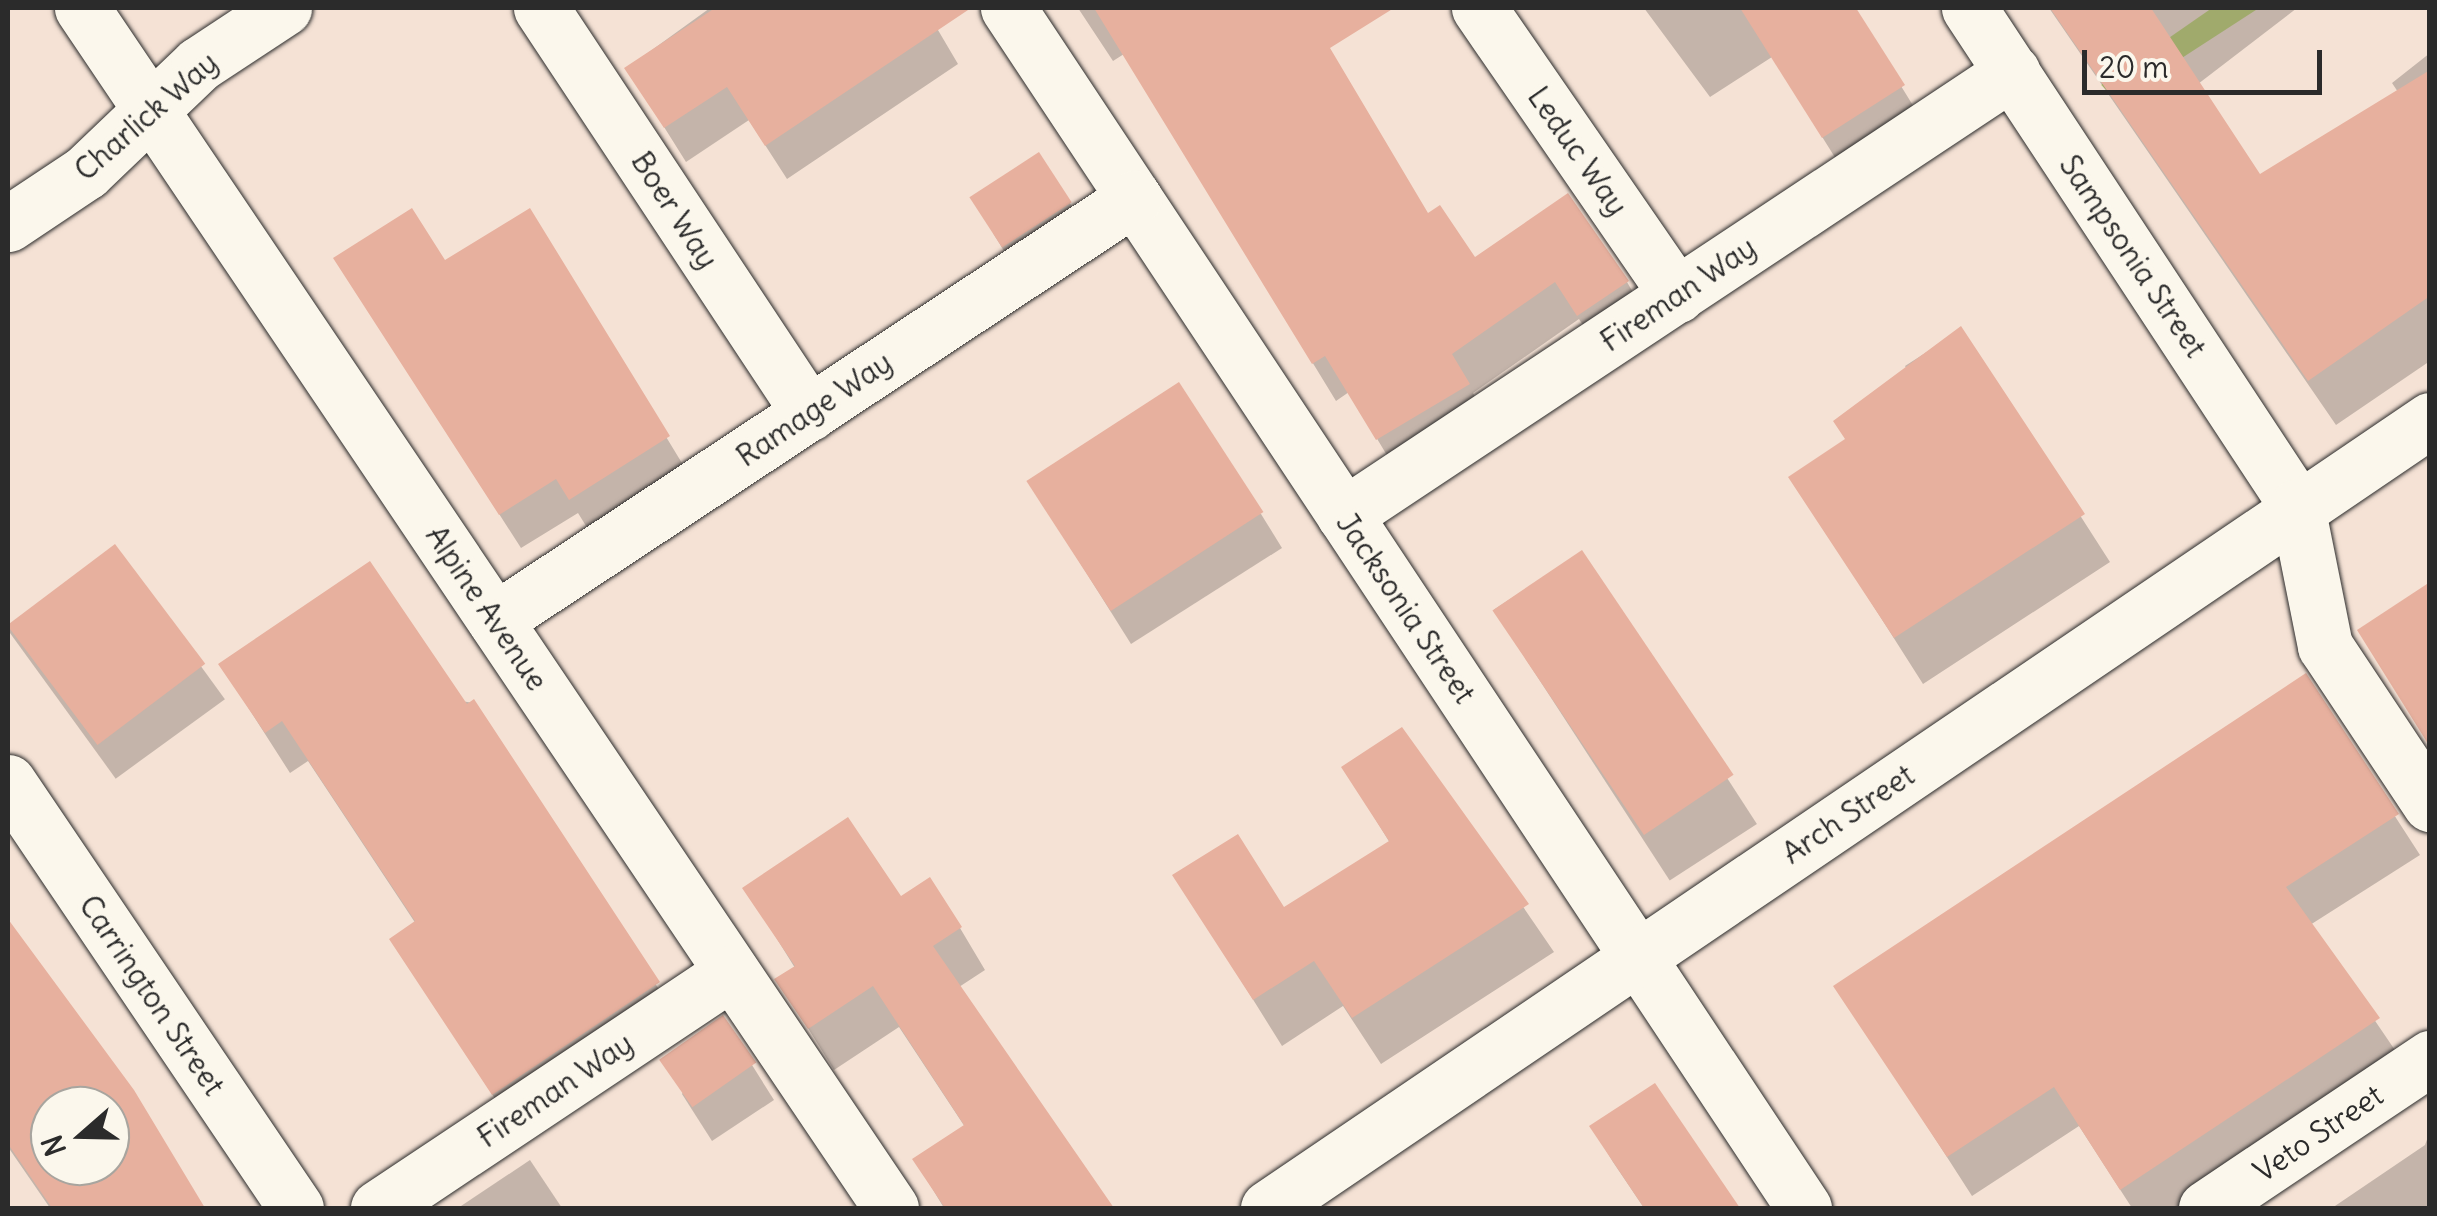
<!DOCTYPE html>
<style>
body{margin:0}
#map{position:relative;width:2437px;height:1216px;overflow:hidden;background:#f5e2d5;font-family:Delius,sans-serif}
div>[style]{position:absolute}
.green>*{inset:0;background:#c9d588}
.shadow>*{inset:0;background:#0003;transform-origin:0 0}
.building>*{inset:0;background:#e7b09e;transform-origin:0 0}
.roads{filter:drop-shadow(0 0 2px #2b2b2b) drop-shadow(0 0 2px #2b2b2b)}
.minor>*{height:55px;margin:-27.5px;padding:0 27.5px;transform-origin:27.5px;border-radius:27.5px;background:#fbf7ec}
span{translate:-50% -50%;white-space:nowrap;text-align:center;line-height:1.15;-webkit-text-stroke:9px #fbf7ec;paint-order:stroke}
.street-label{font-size:30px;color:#2b2b2b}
.frame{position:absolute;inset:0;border:10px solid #2b2b2b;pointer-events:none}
.north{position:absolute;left:30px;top:1086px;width:100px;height:100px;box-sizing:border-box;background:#fbf7ec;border:2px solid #a8a59f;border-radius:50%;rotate:250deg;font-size:28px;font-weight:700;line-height:40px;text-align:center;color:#2b2b2b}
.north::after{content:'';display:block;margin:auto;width:35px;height:45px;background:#2b2b2b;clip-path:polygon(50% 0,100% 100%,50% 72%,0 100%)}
.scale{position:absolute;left:2082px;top:50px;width:240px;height:45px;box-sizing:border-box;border:5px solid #2b2b2b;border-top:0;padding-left:12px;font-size:30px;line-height:35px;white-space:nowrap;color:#2b2b2b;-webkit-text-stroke:8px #fbf7ec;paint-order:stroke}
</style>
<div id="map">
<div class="green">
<div style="clip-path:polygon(2212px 8px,2259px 8px,2117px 100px,2101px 85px)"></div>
</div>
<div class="shadow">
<div style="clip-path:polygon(710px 8px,925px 8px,958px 64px,787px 179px,749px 120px,686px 162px,627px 68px)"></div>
<div style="clip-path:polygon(1078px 8px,1301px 8px,1427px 216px,1474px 260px,1627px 282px,1649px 320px,1601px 353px,1579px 319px,1473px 393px,1490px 423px,1400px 477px,1349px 392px,1336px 401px,1124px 54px,1113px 61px)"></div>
<div style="clip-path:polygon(1644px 8px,1853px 8px,1925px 125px,1846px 175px,1772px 57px,1710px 97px)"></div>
<div style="clip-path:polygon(2049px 8px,2297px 8px,2198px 84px,2259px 178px,2398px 92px,2392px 83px,2430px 53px,2430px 361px,2336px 425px)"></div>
<div style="clip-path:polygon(1070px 203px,1090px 238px,1023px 282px,993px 233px)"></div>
<div style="clip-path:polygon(529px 211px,688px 473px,591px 534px,578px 513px,521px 548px,357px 293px,444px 264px)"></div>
<div style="clip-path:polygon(1961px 330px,2110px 562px,1923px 684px,1792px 478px,1847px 440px,1909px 373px,1905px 366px)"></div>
<div style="clip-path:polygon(1261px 514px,1282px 548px,1131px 644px,1050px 515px)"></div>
<div style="left:115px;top:548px;width:187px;height:135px;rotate:54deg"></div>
<div style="left:1581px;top:553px;width:323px;height:104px;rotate:57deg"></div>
<div style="clip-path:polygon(221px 665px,474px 703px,682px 1025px,518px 1134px,392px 940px,416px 924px,308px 761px,290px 773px)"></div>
<div style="clip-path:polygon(2305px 677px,2420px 855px,2310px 925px,2401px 1059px,2175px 1208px,2132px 1208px,2079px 1126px,1972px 1196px,1837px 986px)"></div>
<div style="clip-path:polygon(1402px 730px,1554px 952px,1381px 1064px,1343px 1006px,1282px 1046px,1176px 876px,1283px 910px,1390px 843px,1344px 768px)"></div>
<div style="clip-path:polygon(746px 889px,900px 900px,960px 928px,985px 970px,959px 987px,1110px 1208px,944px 1208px,915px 1160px,965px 1127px,899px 1027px,834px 1070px,778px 980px,795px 968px)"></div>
<div style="clip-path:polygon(evenodd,8px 924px,132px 1091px,202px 1208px,50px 1208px,8px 1147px,8px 924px,50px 1106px,110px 1106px,110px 1166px,50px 1166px,50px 1106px)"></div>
<div style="clip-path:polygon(723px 1019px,774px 1100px,712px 1141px,682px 1094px)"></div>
<div style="clip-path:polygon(1655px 1086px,1737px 1208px,1644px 1208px,1613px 1162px,1592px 1127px)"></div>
<div style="clip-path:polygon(2430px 1131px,2430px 1208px,2332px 1208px,2425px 1145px)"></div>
<div style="clip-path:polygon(530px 1160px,562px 1208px,458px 1208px)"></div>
</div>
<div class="building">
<div style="clip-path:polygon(715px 8px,971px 8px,765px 146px,727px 87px,664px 128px,624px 68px)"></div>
<div style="clip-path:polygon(1094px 8px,1394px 8px,1330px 48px,1428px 213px,1440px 205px,1475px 257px,1568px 193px,1629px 281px,1577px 316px,1555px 282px,1452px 354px,1470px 384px,1376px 440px,1325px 356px,1312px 364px)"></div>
<div style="clip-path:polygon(1740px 8px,1856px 8px,1905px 85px,1822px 138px)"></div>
<div style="clip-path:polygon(2050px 8px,2151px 8px,2260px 174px,2430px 70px,2430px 296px,2308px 381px)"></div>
<div style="left:1039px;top:152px;width:60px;height:83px;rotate:57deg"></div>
<div style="clip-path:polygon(412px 208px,445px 260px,530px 208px,670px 436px,569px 500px,556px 479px,499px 515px,333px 258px)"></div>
<div style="clip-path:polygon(1961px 326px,2085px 514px,1894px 638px,1788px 477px,1845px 439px,1833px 421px)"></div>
<div style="left:1179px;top:382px;width:155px;height:182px;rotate:57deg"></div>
<div style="left:115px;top:544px;width:150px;height:135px;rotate:53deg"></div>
<div style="left:1582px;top:550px;width:271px;height:108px;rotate:56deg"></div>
<div style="clip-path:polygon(370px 561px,467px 704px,474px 699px,660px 982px,492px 1095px,389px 939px,415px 921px,282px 721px,265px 733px,218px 664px)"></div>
<div style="clip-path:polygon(2430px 582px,2430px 747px,2357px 630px)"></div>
<div style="clip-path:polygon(2306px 673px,2399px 814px,2286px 887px,2380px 1018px,2120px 1190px,2054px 1087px,1947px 1157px,1833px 986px)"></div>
<div style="clip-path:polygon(1402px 727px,1529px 904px,1352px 1018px,1314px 961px,1253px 1000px,1172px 875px,1238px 834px,1284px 907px,1389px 841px,1341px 767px)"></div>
<div style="clip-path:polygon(848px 817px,901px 896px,930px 877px,962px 927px,933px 946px,1114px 1208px,945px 1208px,912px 1159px,964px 1125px,873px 986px,808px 1029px,774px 979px,795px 966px,742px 888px)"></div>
<div style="clip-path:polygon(evenodd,8px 919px,134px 1090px,205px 1208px,52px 1208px,8px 1144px,8px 919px,50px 1106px,110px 1106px,110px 1166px,50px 1166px,50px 1106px)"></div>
<div style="left:723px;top:1015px;width:58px;height:78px;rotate:55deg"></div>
<div style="clip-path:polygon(1655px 1083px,1740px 1208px,1644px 1208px,1589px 1126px)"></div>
</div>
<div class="roads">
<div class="minor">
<div style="left:82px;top:8px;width:1447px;rotate:56.01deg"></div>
<div style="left:541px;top:8px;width:486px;rotate:56.5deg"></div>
<div style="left:1008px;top:8px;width:1440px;rotate:56.44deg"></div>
<div style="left:1479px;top:8px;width:349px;rotate:55.4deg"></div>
<div style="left:1969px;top:8px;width:596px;rotate:56.63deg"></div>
<div style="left:2297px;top:506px;width:143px;rotate:78.7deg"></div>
<div style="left:2325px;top:646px;width:190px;rotate:56.4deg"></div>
<div style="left:8px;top:224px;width:94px;rotate:-33.7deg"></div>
<div style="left:86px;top:172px;width:156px;rotate:-43.7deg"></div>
<div style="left:199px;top:64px;width:102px;rotate:-33.4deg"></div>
<div style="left:1344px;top:515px;width:802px;rotate:-33.55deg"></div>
<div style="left:495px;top:620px;width:766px;rotate:-33.44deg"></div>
<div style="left:8px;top:782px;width:514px;rotate:55.94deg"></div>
<div style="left:378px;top:1208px;width:425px;rotate:-33.7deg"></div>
<div style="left:1268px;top:1208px;width:1404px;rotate:-34.14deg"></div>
<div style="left:2206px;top:1208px;width:270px;rotate:-33.8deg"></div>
</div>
</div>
<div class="street-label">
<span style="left:146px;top:116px;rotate:-41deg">Charlick Way</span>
<span style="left:1578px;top:151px;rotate:55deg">Leduc Way</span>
<span style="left:675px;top:210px;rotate:57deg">Boer Way</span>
<span style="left:2133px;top:256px;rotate:56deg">Sampsonia Street</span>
<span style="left:1678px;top:294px;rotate:-34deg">Fireman Way</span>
<span style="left:814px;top:409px;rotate:-34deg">Ramage Way</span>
<span style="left:487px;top:608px;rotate:56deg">Alpine Avenue</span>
<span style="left:1406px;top:608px;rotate:56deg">Jacksonia Street</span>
<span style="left:1848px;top:814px;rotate:-34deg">Arch Street</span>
<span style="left:152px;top:995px;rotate:56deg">Carrington Street</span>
<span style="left:555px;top:1090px;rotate:-34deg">Fireman Way</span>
<span style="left:2318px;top:1133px;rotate:-34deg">Veto Street</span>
</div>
<div class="frame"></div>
<div class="north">N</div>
<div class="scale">20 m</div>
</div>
